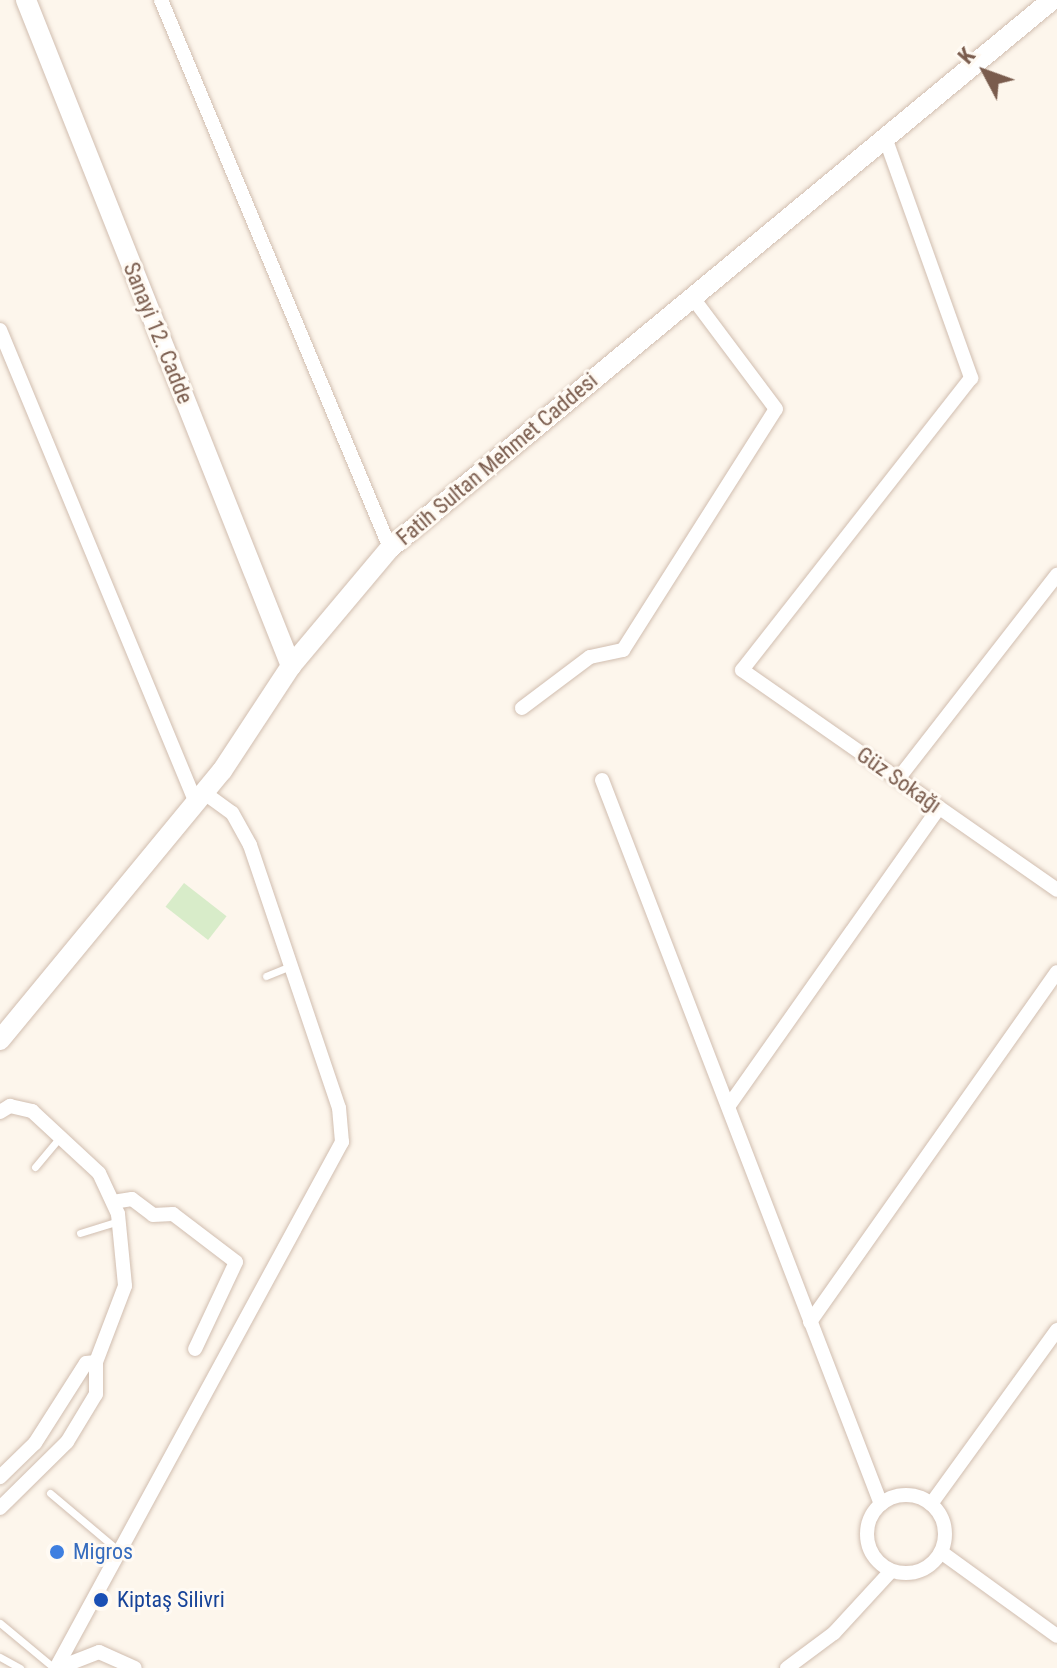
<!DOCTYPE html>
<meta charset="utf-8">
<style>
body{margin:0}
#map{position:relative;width:1057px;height:1668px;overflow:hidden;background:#fdf6ec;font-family:"Roboto Condensed",sans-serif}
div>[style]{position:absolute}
.green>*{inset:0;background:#d8ecc9;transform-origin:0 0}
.roads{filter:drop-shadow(0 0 2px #d1beb0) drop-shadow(0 0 2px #d1beb0)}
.lane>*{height:7px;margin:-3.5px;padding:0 3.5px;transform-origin:3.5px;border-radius:3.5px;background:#fff}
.street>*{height:14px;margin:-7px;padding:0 7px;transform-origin:7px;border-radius:7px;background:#fff}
.street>.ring{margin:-7px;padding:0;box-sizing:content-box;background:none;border:14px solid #fff;border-radius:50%}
.secondary>*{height:20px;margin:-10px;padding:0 10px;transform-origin:10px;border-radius:10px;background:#fff}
.dots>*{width:22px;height:22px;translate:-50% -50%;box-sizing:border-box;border:4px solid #fffaf3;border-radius:50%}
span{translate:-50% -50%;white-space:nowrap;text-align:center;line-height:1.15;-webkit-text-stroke:6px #fffaf3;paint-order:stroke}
.street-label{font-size:22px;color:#7a5c4d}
.shop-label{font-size:22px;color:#366cbe}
.left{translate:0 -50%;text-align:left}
.transit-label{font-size:22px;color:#164399}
.north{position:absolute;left:945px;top:32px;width:80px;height:80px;-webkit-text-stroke:6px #fffaf3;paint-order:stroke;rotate:311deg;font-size:22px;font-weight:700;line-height:32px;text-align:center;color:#7a5c4d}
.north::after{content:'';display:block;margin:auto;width:28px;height:36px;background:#7a5c4d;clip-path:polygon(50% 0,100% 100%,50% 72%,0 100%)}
</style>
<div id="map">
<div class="green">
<div style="left:184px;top:883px;width:54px;height:30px;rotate:38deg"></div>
</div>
<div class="roads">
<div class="lane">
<div style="left:266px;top:976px;width:27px;rotate:-22deg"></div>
<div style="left:35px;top:1167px;width:40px;rotate:-50deg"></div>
<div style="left:80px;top:1233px;width:41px;rotate:-17.1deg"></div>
<div style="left:50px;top:1493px;width:92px;rotate:40.1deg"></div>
<div style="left:0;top:1623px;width:70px;rotate:39.8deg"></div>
<div style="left:0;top:1657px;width:23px;rotate:29deg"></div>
</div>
<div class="street">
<div style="left:161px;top:0;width:594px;rotate:67.32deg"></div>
<div style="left:887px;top:143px;width:250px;rotate:70.3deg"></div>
<div style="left:971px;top:378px;width:371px;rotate:128.1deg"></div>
<div style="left:742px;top:670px;width:384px;rotate:34.9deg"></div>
<div style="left:0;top:330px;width:512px;rotate:67.49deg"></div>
<div style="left:522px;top:708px;width:85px;rotate:-36.9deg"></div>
<div style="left:590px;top:657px;width:34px;rotate:-12deg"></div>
<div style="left:623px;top:650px;width:285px;rotate:-57.6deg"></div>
<div style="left:776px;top:409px;width:139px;rotate:-126.8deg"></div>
<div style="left:898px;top:779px;width:259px;rotate:-52.1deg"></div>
<div style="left:602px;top:780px;width:776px;rotate:68.93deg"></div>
<div style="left:730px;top:1104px;width:362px;rotate:-54.8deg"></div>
<div style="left:0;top:1112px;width:12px;rotate:-31deg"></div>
<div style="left:10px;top:1106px;width:23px;rotate:13deg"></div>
<div style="left:32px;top:1111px;width:91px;rotate:42.8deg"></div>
<div style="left:99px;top:1173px;width:45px;rotate:65.1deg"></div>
<div style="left:118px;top:1214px;width:72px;rotate:84.4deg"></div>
<div style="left:125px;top:1286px;width:81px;rotate:110.9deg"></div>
<div style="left:96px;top:1362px;width:10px;rotate:174deg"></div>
<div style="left:86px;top:1363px;width:95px;rotate:122.5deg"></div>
<div style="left:35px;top:1443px;width:49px;rotate:135.8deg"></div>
<div style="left:113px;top:1202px;width:19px;rotate:-9deg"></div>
<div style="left:132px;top:1199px;width:26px;rotate:37deg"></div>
<div style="left:153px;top:1215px;width:20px;rotate:-3deg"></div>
<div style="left:173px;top:1214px;width:79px;rotate:37.3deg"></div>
<div style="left:236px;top:1262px;width:96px;rotate:115.2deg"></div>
<div style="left:810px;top:1322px;width:428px;rotate:-54.8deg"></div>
<div class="ring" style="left:867px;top:1495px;width:64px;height:64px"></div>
<div style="left:931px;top:1504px;width:215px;rotate:-54.1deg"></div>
<div style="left:0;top:1508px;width:94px;rotate:-44.6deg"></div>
<div style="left:67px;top:1442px;width:56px;rotate:-58.9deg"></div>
<div style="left:96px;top:1394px;width:32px;rotate:-90deg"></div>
<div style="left:941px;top:1552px;width:143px;rotate:35.9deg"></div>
<div style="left:56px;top:1668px;width:599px;rotate:-61.47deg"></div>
<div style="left:342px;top:1142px;width:34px;rotate:-95deg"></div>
<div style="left:339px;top:1108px;width:278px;rotate:-108.7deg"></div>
<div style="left:250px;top:845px;width:37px;rotate:-119deg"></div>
<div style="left:232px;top:813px;width:34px;rotate:-144deg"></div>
<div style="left:58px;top:1668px;width:44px;rotate:-21.3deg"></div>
<div style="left:99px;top:1652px;width:39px;rotate:24deg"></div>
<div style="left:787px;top:1668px;width:59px;rotate:-36.7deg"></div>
<div style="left:834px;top:1633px;width:84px;rotate:-47.4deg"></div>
</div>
<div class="secondary">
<div style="left:26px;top:0;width:717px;rotate:68.3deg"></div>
<div style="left:0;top:1040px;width:349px;rotate:-50.5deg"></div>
<div style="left:222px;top:771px;width:126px;rotate:-56.7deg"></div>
<div style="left:291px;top:666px;width:154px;rotate:-50deg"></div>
<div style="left:390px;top:548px;width:859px;rotate:-39.62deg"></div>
</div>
</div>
<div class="dots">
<div style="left:57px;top:1552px;background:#3f7fe0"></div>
<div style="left:101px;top:1600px;background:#1a4fb4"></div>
</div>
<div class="street-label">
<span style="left:158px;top:333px;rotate:68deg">Sanayi 12. Cadde</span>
<span style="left:497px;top:459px;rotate:-40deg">Fatih Sultan Mehmet Caddesi</span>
<span style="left:899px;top:780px;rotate:35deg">Güz Sokağı</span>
</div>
<div class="shop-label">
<span class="left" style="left:73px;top:1552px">Migros</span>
</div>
<div class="transit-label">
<span class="left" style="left:117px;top:1600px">Kiptaş Silivri</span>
</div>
<div class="north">K</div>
</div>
